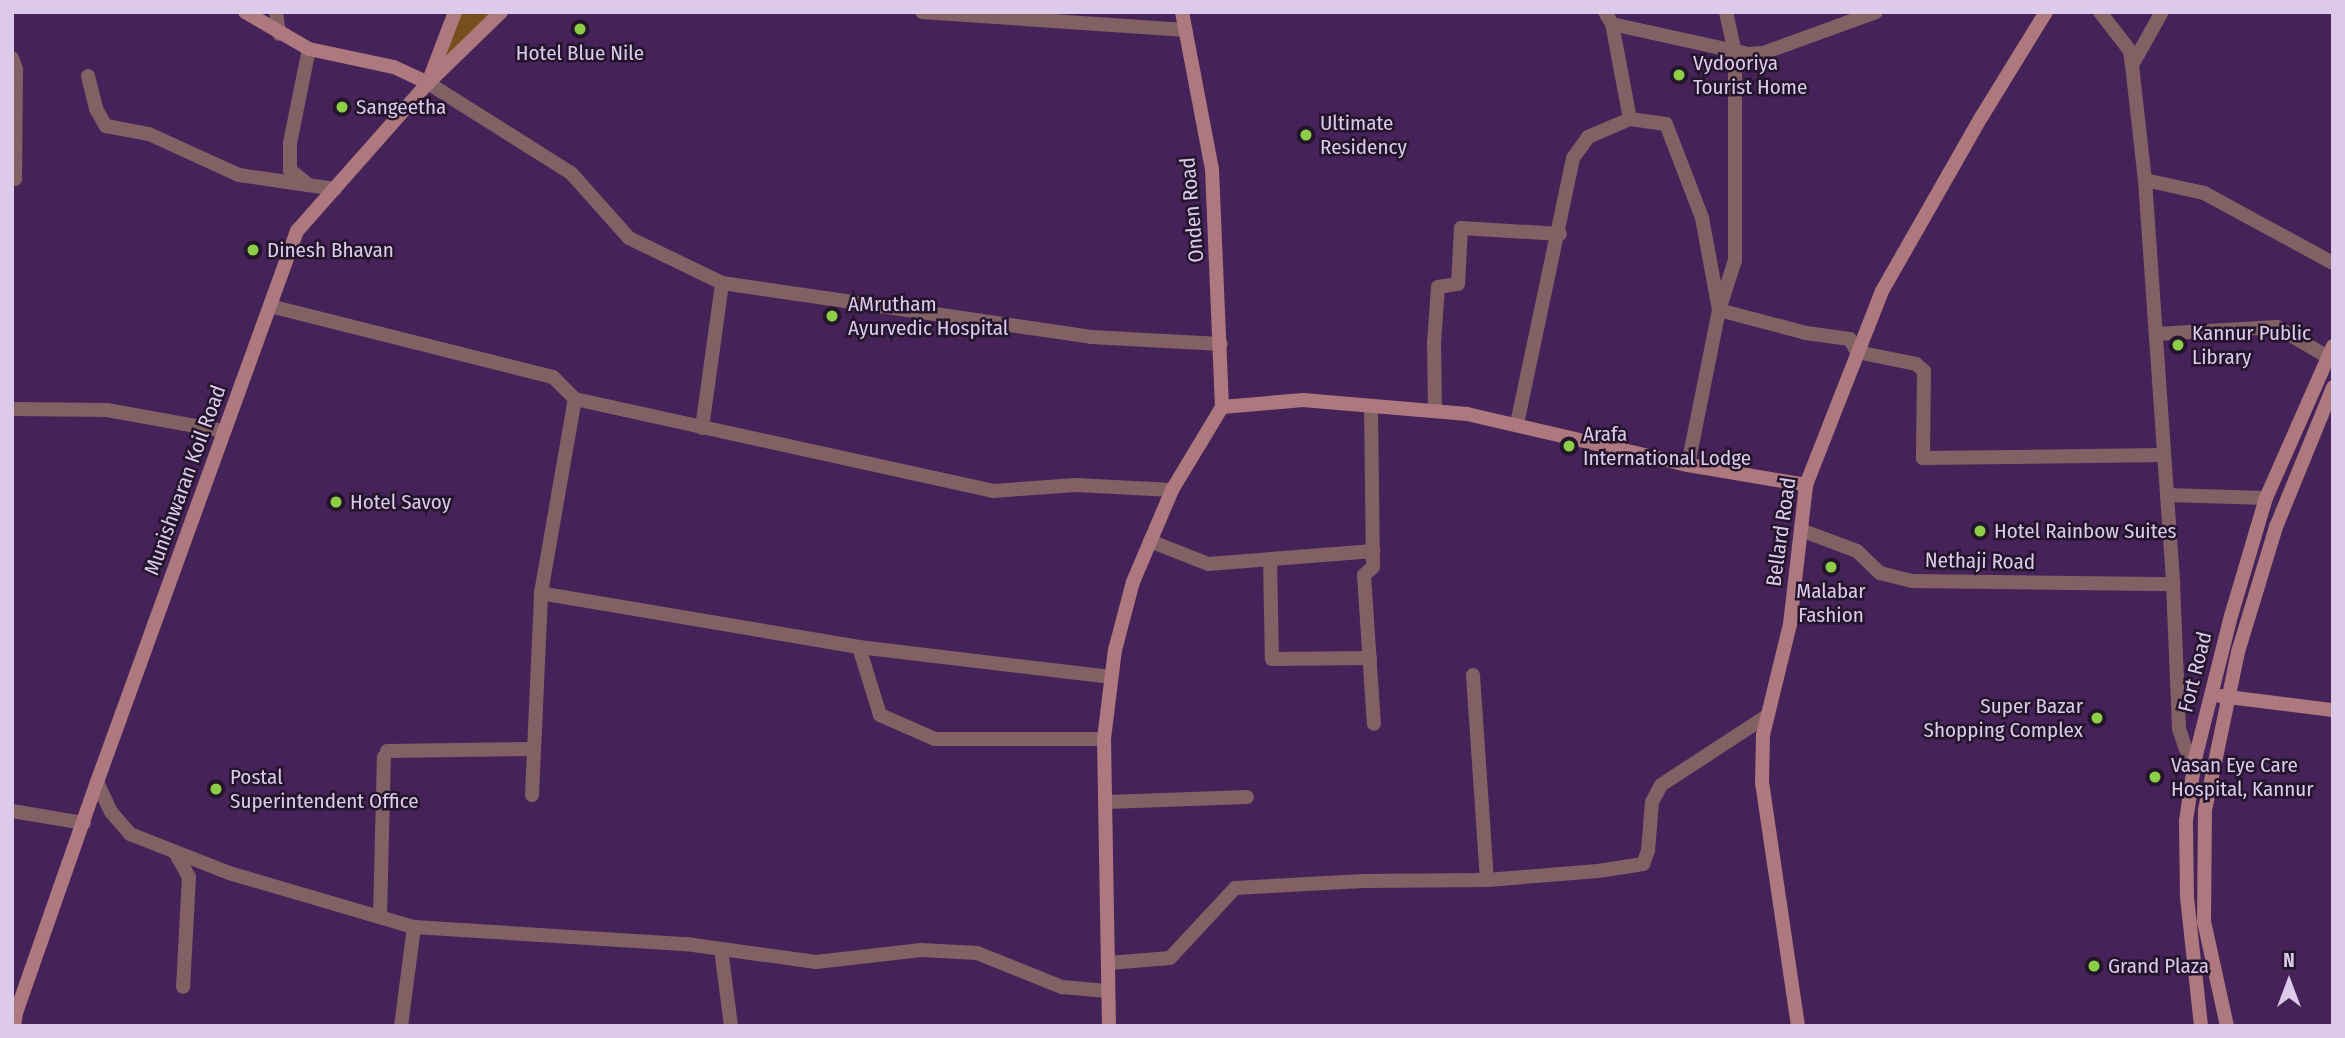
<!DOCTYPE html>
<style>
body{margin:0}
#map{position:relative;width:2345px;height:1038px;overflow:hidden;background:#452358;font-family:"Fira Sans Condensed",sans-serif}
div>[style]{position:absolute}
.green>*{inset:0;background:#75501c}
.street>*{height:14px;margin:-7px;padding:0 7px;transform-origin:7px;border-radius:7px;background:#826164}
.secondary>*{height:14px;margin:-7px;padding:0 7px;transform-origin:7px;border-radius:7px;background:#ad787e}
.dots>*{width:19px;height:19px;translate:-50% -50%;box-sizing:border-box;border:4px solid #24152d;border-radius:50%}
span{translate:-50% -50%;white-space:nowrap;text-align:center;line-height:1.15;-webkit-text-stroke:5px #24152d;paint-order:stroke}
.poi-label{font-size:21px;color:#ddcaea}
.left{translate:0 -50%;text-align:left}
.right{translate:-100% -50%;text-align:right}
.street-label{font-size:21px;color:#ddcaea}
.frame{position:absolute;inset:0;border:14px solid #ddcaea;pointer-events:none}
.north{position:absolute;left:2254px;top:947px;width:70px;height:70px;-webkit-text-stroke:5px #24152d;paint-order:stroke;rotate:0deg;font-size:19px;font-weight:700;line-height:28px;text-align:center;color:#ddcaea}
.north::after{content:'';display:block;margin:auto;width:24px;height:32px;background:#ddcaea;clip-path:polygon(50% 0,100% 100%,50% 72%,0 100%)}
</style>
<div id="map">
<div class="green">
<div style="clip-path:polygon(460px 12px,496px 12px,436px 70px)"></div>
</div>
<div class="street">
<div style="left:276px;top:12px;width:22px;rotate:82deg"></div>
<div style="left:922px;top:12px;width:264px;rotate:3.9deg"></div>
<div style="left:1605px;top:12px;width:14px;rotate:60deg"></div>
<div style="left:1612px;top:24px;width:140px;rotate:12.4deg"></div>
<div style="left:1749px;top:54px;width:14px;rotate:-4deg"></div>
<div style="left:1763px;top:53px;width:120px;rotate:-19.9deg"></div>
<div style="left:1726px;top:12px;width:42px;rotate:77.6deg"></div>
<div style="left:1735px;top:53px;width:207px;rotate:90deg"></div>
<div style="left:1735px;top:260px;width:52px;rotate:107.7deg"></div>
<div style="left:1719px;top:310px;width:90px;rotate:14.8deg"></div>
<div style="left:1806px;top:333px;width:44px;rotate:7.8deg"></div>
<div style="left:1850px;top:339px;width:15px;rotate:62deg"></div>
<div style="left:1857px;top:352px;width:60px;rotate:11.5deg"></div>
<div style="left:1916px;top:364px;width:11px;rotate:41deg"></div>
<div style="left:1924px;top:371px;width:87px;rotate:90.7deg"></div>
<div style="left:1923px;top:458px;width:241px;rotate:-0.7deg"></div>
<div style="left:2100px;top:12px;width:49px;rotate:52.4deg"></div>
<div style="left:2130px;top:51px;width:14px;rotate:82deg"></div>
<div style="left:2132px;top:65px;width:116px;rotate:83.6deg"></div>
<div style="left:2145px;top:180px;width:405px;rotate:86deg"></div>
<div style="left:2173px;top:584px;width:145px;rotate:87.6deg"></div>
<div style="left:2179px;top:729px;width:21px;rotate:71deg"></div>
<div style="left:2186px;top:749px;width:13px;rotate:48deg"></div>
<div style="left:12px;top:58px;width:12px;rotate:70deg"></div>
<div style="left:16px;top:69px;width:110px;rotate:90.5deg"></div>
<div style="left:2132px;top:65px;width:61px;rotate:-60.5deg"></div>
<div style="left:88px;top:76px;width:34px;rotate:76deg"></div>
<div style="left:96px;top:109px;width:20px;rotate:60deg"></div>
<div style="left:106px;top:126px;width:44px;rotate:10.5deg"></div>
<div style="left:149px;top:134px;width:99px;rotate:24.5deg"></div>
<div style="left:239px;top:175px;width:97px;rotate:8.3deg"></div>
<div style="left:428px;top:83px;width:169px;rotate:32.2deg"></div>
<div style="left:571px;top:173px;width:87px;rotate:48.3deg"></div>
<div style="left:629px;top:238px;width:103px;rotate:25.8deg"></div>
<div style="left:722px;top:283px;width:373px;rotate:8.3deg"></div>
<div style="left:1091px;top:337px;width:130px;rotate:3.1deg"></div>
<div style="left:1630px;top:119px;width:36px;rotate:8deg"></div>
<div style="left:1666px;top:124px;width:101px;rotate:69deg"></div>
<div style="left:1702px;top:218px;width:94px;rotate:79.5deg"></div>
<div style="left:1719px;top:310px;width:158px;rotate:101.3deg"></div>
<div style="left:2145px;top:180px;width:60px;rotate:12.4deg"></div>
<div style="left:2204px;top:193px;width:147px;rotate:28.5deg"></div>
<div style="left:306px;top:183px;width:21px;rotate:-141deg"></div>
<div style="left:290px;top:170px;width:27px;rotate:-90deg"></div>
<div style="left:290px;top:143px;width:96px;rotate:-78.6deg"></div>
<div style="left:270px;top:306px;width:292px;rotate:14.1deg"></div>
<div style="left:553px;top:377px;width:31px;rotate:45deg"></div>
<div style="left:2156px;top:334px;width:121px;rotate:-3.3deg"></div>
<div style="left:2277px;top:327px;width:59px;rotate:30.5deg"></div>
<div style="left:1371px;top:406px;width:161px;rotate:89.3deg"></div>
<div style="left:1373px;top:567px;width:12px;rotate:138deg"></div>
<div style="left:1364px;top:575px;width:149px;rotate:86.2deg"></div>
<div style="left:12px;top:409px;width:95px;rotate:0.6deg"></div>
<div style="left:107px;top:410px;width:119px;rotate:10.2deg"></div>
<div style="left:1435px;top:411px;width:68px;rotate:-90.8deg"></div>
<div style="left:1434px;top:343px;width:56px;rotate:-85.9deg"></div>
<div style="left:1438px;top:287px;width:20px;rotate:-9deg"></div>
<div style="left:1458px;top:284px;width:56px;rotate:-86.9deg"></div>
<div style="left:1461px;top:228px;width:99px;rotate:3.5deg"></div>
<div style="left:1517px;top:424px;width:272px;rotate:-78.1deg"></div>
<div style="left:1573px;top:158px;width:26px;rotate:-54deg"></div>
<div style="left:1588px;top:137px;width:46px;rotate:-23.2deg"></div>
<div style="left:1630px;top:119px;width:97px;rotate:-100.7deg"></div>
<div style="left:702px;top:428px;width:146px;rotate:-82.1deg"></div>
<div style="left:2167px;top:495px;width:99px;rotate:1.7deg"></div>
<div style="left:1801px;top:530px;width:60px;rotate:20.6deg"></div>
<div style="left:1857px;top:551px;width:32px;rotate:44deg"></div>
<div style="left:1880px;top:573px;width:34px;rotate:14deg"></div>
<div style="left:1913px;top:581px;width:260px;rotate:0.7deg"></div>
<div style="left:1150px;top:541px;width:62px;rotate:21.6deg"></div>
<div style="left:1208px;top:564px;width:166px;rotate:-4.5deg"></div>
<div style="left:1270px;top:559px;width:100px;rotate:88.9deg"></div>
<div style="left:1272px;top:659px;width:98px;rotate:-0.6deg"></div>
<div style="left:859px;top:647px;width:254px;rotate:6.8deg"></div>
<div style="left:1473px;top:675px;width:205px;rotate:86.1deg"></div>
<div style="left:1104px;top:739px;width:169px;rotate:180deg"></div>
<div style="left:935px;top:739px;width:60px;rotate:-156.4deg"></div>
<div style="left:880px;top:715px;width:71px;rotate:-107.2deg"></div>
<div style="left:859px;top:647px;width:323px;rotate:-170.4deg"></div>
<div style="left:541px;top:593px;width:197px;rotate:-80.1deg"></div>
<div style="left:575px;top:399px;width:428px;rotate:12.4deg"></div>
<div style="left:993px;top:491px;width:83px;rotate:-4.1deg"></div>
<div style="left:1076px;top:485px;width:96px;rotate:3deg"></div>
<div style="left:387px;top:751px;width:147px;rotate:-0.8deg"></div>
<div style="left:97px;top:782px;width:33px;rotate:65deg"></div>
<div style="left:111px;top:812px;width:29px;rotate:49deg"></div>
<div style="left:130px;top:834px;width:106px;rotate:21.5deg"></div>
<div style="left:229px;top:873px;width:193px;rotate:16.3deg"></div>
<div style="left:414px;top:927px;width:273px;rotate:3.6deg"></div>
<div style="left:686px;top:944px;width:131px;rotate:7.9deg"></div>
<div style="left:816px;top:962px;width:106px;rotate:-6.5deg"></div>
<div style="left:921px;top:950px;width:56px;rotate:3.1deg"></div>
<div style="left:977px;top:953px;width:92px;rotate:21.8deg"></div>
<div style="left:1062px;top:987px;width:45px;rotate:5.1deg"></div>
<div style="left:532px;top:795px;width:202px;rotate:-87.4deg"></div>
<div style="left:1107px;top:802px;width:140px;rotate:-2deg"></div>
<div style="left:12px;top:811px;width:73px;rotate:9.5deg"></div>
<div style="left:175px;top:852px;width:29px;rotate:61deg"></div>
<div style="left:189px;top:877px;width:110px;rotate:93.1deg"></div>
<div style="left:380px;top:917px;width:160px;rotate:-88.6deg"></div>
<div style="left:721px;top:949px;width:78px;rotate:82.6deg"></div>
<div style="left:1109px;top:963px;width:61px;rotate:-4.7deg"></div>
<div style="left:1170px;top:958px;width:96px;rotate:-47.1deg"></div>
<div style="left:1235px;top:888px;width:129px;rotate:-3.1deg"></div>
<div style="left:1364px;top:881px;width:123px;rotate:-0.5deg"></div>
<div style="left:1487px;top:880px;width:111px;rotate:-4.6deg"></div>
<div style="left:1598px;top:871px;width:46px;rotate:-8.8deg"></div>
<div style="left:1643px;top:864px;width:14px;rotate:-69deg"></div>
<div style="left:1648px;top:851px;width:49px;rotate:-85.3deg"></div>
<div style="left:1652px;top:802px;width:19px;rotate:-62deg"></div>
<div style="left:1661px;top:785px;width:126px;rotate:-33.1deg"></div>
<div style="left:401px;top:1026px;width:100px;rotate:-82.5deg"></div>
</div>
<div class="secondary">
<div style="left:245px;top:12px;width:74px;rotate:30deg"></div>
<div style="left:309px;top:49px;width:87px;rotate:12deg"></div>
<div style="left:394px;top:67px;width:38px;rotate:25deg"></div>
<div style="left:428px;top:83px;width:76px;rotate:-69.2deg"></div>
<div style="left:1182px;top:12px;width:160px;rotate:79.2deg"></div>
<div style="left:1212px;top:169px;width:238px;rotate:87.6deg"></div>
<div style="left:1222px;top:407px;width:81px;rotate:-4.9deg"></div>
<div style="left:1303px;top:400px;width:165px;rotate:4.9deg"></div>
<div style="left:1467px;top:414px;width:227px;rotate:13deg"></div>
<div style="left:1688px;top:465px;width:120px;rotate:9.6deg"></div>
<div style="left:2220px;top:696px;width:114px;rotate:7.1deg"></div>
<div style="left:14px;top:1026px;width:13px;rotate:-81deg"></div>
<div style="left:16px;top:1013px;width:245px;rotate:-70.7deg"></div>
<div style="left:97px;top:782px;width:586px;rotate:-70.05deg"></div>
<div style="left:297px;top:231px;width:198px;rotate:-48.5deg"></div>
<div style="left:428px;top:83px;width:102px;rotate:-44.2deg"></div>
<div style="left:1109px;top:1026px;width:287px;rotate:-91deg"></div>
<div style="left:1104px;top:739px;width:90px;rotate:-83deg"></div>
<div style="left:1115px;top:650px;width:70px;rotate:-75.2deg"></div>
<div style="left:1133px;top:582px;width:100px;rotate:-67deg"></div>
<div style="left:1172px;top:490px;width:97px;rotate:-58.9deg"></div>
<div style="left:1798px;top:1026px;width:246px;rotate:-98.4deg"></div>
<div style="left:1762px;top:783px;width:48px;rotate:-88.8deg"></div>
<div style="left:1763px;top:735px;width:114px;rotate:-76.3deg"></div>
<div style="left:1790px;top:624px;width:140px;rotate:-83.4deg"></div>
<div style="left:1806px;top:485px;width:208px;rotate:-68.6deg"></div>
<div style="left:1882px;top:291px;width:202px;rotate:-60.3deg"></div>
<div style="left:1982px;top:116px;width:122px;rotate:-58.4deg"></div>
<div style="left:2201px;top:1026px;width:130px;rotate:-96.2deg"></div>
<div style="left:2187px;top:897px;width:76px;rotate:-90.8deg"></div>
<div style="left:2186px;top:821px;width:63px;rotate:-81.7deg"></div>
<div style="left:2195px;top:759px;width:147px;rotate:-75.9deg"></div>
<div style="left:2231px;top:616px;width:123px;rotate:-73.5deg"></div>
<div style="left:2266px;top:498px;width:166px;rotate:-66.2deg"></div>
<div style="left:2227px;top:1026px;width:107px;rotate:-102.4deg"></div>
<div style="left:2204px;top:921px;width:111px;rotate:-89.5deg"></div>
<div style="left:2205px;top:810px;width:161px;rotate:-78.2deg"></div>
<div style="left:2238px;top:652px;width:131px;rotate:-73.1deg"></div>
<div style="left:2276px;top:527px;width:151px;rotate:-67.8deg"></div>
</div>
<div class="dots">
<div style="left:580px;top:29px;background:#8cce45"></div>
<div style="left:1679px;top:75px;background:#8cce45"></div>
<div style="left:342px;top:107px;background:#8cce45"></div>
<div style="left:1306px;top:135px;background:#8cce45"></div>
<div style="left:253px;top:250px;background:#8cce45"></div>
<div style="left:832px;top:316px;background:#8cce45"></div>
<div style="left:2178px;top:345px;background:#8cce45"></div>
<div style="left:1569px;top:446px;background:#8cce45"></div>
<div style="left:336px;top:502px;background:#8cce45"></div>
<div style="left:1980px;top:531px;background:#8cce45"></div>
<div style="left:1831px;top:567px;background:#8cce45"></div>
<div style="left:2097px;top:718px;background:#8cce45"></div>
<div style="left:2155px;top:777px;background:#8cce45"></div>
<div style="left:216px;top:789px;background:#8cce45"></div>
<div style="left:2094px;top:966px;background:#8cce45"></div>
</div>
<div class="poi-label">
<span style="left:580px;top:53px">Hotel Blue Nile</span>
<span class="left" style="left:1693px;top:75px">Vydooriya<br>Tourist Home</span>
<span class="left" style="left:356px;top:107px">Sangeetha</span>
<span class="left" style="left:1320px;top:135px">Ultimate<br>Residency</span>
<span class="left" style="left:267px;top:250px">Dinesh Bhavan</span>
<span class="left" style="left:848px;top:316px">AMrutham<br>Ayurvedic Hospital</span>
<span class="left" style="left:2192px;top:345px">Kannur Public<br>Library</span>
<span class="left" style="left:1583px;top:446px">Arafa<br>International Lodge</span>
<span class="left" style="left:350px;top:502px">Hotel Savoy</span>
<span class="left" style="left:1994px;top:531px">Hotel Rainbow Suites</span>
<span style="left:1831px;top:603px">Malabar<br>Fashion</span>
<span class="right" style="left:2083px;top:718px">Super Bazar<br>Shopping Complex</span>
<span class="left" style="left:2171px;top:777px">Vasan Eye Care<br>Hospital, Kannur</span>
<span class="left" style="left:230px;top:789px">Postal<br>Superintendent Office</span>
<span class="left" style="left:2108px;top:966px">Grand Plaza</span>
</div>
<div class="street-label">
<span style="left:1192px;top:210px;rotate:-95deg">Onden Road</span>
<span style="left:185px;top:480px;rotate:-70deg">Munishwaran Koil Road</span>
<span style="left:1781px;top:532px;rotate:-82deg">Bellard Road</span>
<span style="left:1980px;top:561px;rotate:1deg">Nethaji Road</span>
<span style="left:2195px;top:672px;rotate:-76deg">Fort Road</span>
</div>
<div class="frame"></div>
<div class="north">N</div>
</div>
